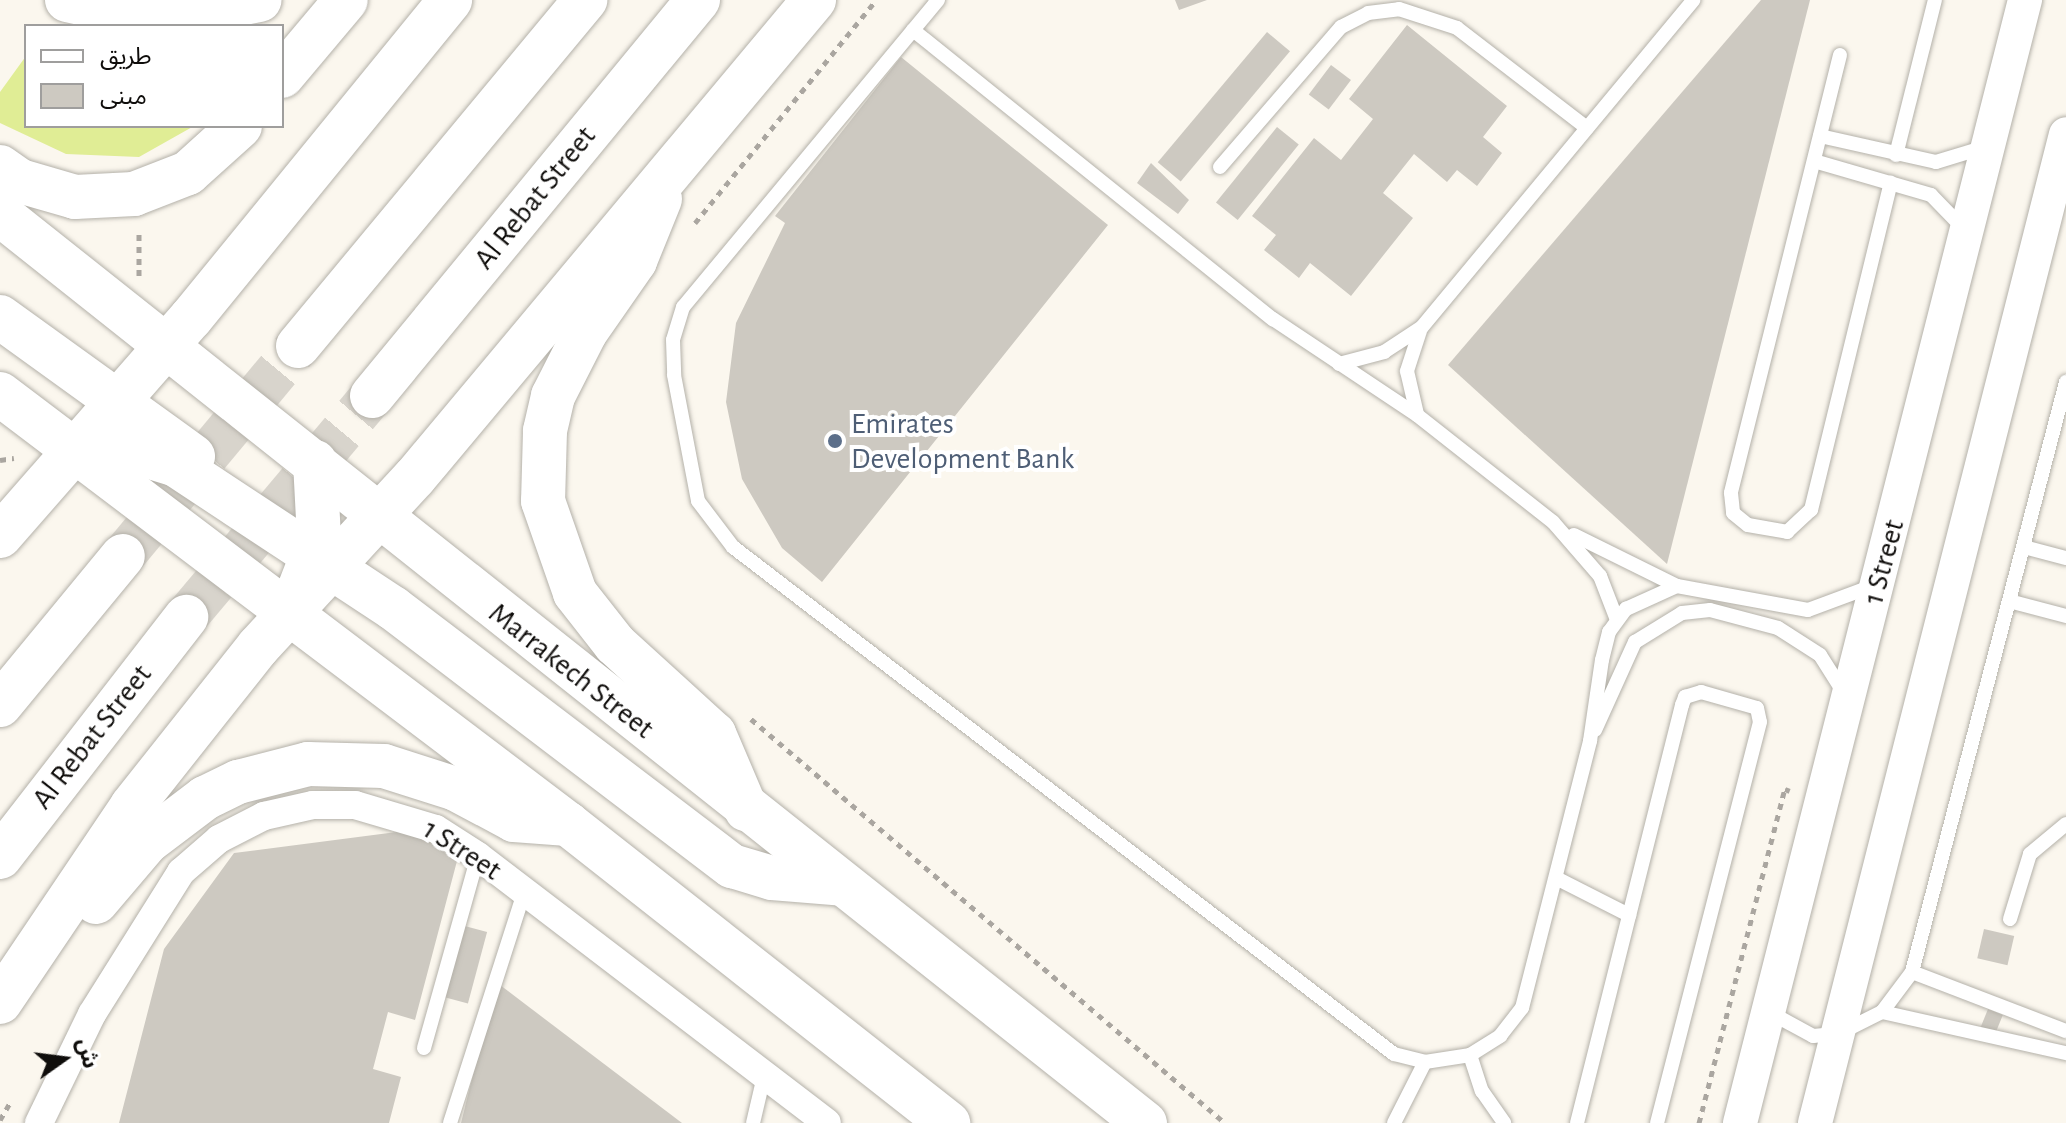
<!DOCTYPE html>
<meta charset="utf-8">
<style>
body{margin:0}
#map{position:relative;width:2066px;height:1123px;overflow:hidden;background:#fbf7ee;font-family:"Alegreya Sans","Noto Sans Arabic",sans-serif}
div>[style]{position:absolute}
.green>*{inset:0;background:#e0ed95}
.building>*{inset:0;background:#cdc9c1;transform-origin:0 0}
.motorway-tunnel>*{height:44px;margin-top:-22px;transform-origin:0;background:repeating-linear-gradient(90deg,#d8d4cc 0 44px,transparent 0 66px)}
.path>*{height:5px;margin-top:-2.5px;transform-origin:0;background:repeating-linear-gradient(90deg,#aaa6a0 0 6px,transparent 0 12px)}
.roads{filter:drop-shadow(0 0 2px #b4b1a9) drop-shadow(0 0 2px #b4b1a9)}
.service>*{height:14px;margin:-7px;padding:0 7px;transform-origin:7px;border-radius:7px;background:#fff}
.minor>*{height:28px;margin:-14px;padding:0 14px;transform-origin:14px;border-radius:14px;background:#fff}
.tertiary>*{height:34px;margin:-17px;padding:0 17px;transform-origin:17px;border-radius:17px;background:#fff}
.primary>*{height:44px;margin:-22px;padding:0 22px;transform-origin:22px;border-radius:22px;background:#fff}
.motorway>*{height:44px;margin:-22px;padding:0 22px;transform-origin:22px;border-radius:22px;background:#fff}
.dots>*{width:22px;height:22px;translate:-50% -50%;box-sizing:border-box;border:4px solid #fff;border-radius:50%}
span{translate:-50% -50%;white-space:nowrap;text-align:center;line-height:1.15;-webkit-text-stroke:8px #fff;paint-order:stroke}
.street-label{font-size:30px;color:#0f0d0b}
.service-label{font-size:30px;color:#4e5e75}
.left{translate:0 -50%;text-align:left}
.legend{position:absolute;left:24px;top:24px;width:260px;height:104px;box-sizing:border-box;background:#fff;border:2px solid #9f9e9d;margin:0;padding:10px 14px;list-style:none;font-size:24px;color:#0f0d0b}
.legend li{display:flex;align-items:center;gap:16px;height:40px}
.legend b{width:40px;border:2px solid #9f9e9d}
.north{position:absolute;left:24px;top:1019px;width:80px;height:80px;-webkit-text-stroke:6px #fff;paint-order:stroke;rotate:76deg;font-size:22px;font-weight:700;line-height:32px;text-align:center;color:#0f0d0b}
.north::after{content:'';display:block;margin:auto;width:28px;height:36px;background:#0f0d0b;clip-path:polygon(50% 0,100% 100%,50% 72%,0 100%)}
</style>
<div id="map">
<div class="green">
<div style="clip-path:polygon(26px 56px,26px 126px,194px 126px,139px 157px,66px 154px,0 123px,0 92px)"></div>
</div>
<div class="building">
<div style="clip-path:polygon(1175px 0,1207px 0,1179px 10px)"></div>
<div style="clip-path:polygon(1761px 0,1810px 0,1667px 564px,1448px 365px)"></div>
<div style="clip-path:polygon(1407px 25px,1507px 106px,1483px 137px,1502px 153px,1477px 186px,1457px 170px,1447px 182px,1414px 154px,1383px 193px,1413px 218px,1351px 296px,1310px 263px,1299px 278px,1264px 250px,1276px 235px,1252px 216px,1314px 138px,1341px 160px,1373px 119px,1349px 99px)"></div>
<div style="left:1267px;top:32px;width:30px;height:170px;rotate:40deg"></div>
<div style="clip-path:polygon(901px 57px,1108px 225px,822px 582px,782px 548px,742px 479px,726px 402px,736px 323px,785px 223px,775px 216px)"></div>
<div style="left:1331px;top:65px;width:25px;height:37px;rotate:37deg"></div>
<div style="left:1277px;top:127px;width:28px;height:97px;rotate:39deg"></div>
<div style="clip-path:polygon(1151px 163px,1189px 200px,1178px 214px,1137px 183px)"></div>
<div style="clip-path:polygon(412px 830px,457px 861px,415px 1020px,388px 1012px,373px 1069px,401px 1077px,389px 1123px,119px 1123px,164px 949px,234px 853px)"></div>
<div style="left:461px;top:925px;width:27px;height:74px;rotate:15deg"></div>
<div style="left:1984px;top:929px;width:31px;height:30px;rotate:13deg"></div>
<div style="clip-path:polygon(496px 982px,682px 1123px,461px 1123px)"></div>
<div style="left:1988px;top:1009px;width:16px;height:20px;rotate:22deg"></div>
</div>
<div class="motorway-tunnel">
<div style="left:123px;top:556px;width:273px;rotate:-50.2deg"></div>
<div style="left:186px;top:617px;width:289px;rotate:-49.9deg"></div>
</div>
<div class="path">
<div style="left:695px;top:223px;width:287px;rotate:-50.9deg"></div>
<div style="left:139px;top:276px;width:46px;rotate:-90deg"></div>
<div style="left:0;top:460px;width:14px;rotate:-8deg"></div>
<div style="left:751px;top:719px;width:623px;rotate:40.44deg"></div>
<div style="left:0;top:1120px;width:20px;rotate:-60deg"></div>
<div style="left:1699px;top:1123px;width:345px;rotate:-75.6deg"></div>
<div style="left:1785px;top:789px;width:5px;rotate:22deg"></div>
</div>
<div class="roads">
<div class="service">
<div style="left:938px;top:0;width:399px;rotate:129.7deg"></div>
<div style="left:683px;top:307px;width:34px;rotate:107deg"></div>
<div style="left:673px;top:340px;width:35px;rotate:88deg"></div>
<div style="left:674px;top:375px;width:128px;rotate:79.2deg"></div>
<div style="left:698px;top:501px;width:58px;rotate:52.7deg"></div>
<div style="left:733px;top:547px;width:833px;rotate:37.49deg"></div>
<div style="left:1394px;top:1054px;width:32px;rotate:14deg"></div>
<div style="left:1425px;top:1062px;width:46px;rotate:-8.8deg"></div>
<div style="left:1470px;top:1055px;width:36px;rotate:-32deg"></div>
<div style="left:1500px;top:1036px;width:36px;rotate:-52deg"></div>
<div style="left:1522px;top:1008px;width:276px;rotate:-75.7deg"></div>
<div style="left:1590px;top:741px;width:82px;rotate:-81.6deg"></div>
<div style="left:1602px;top:660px;width:29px;rotate:-76deg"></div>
<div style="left:1609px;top:632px;width:29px;rotate:-54deg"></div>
<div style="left:1626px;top:609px;width:56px;rotate:-24.3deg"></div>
<div style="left:1677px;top:586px;width:133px;rotate:10.4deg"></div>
<div style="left:1808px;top:610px;width:66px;rotate:-20.4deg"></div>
<div style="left:913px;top:30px;width:462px;rotate:38.8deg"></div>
<div style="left:1273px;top:319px;width:173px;rotate:33.7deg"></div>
<div style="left:1417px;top:415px;width:173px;rotate:38.2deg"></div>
<div style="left:1553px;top:522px;width:72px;rotate:49deg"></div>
<div style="left:1600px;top:576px;width:47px;rotate:68.9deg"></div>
<div style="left:1840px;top:55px;width:451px;rotate:104deg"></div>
<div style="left:1731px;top:493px;width:20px;rotate:84deg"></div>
<div style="left:1733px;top:513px;width:19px;rotate:39deg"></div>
<div style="left:1748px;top:525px;width:40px;rotate:10deg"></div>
<div style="left:1787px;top:532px;width:33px;rotate:-43deg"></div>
<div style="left:1811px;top:510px;width:337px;rotate:-76.3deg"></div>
<div style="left:1820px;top:136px;width:119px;rotate:12.6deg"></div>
<div style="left:1936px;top:162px;width:51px;rotate:-17deg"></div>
<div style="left:1896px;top:155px;width:160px;rotate:-75.9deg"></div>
<div style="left:1814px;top:161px;width:122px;rotate:16.2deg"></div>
<div style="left:1931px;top:195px;width:47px;rotate:45.9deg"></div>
<div style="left:1220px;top:167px;width:185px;rotate:-49.2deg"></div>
<div style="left:1341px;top:27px;width:30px;rotate:-27deg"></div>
<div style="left:1368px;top:13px;width:31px;rotate:-7deg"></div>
<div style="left:1399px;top:9px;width:61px;rotate:18.1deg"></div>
<div style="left:1457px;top:28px;width:164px;rotate:37.6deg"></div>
<div style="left:1339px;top:364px;width:47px;rotate:-14.9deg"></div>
<div style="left:1384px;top:352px;width:45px;rotate:-33.3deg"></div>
<div style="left:1422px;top:327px;width:425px;rotate:-50.3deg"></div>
<div style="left:1417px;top:414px;width:44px;rotate:-103.1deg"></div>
<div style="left:1407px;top:371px;width:42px;rotate:-72deg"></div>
<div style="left:1574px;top:535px;width:115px;rotate:26.3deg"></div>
<div style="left:2024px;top:547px;width:43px;rotate:14.7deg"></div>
<div style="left:2009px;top:601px;width:59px;rotate:14.7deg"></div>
<div style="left:1595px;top:730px;width:97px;rotate:-65.6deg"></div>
<div style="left:1635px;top:642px;width:55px;rotate:-31.7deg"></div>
<div style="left:1682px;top:613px;width:28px;rotate:-6deg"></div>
<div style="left:1710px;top:610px;width:70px;rotate:14.8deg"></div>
<div style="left:1778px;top:628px;width:50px;rotate:32.7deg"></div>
<div style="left:1820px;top:655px;width:45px;rotate:57.7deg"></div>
<div style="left:1558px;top:879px;width:80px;rotate:26.9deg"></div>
<div style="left:2010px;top:919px;width:68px;rotate:-72.9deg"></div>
<div style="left:2030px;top:854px;width:47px;rotate:-39.8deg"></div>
<div style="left:1912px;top:972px;width:165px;rotate:21deg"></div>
<div style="left:1769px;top:1012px;width:50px;rotate:28.6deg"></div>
<div style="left:1813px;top:1036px;width:25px;rotate:-5deg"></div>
<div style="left:1838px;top:1034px;width:49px;rotate:-26.6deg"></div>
<div style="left:1882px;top:1012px;width:50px;rotate:-53.1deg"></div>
<div style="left:1912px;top:972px;width:610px;rotate:-75.37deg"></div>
<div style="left:1882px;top:1012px;width:189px;rotate:12.6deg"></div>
<div style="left:424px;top:1048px;width:199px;rotate:-74.3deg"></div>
<div style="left:1470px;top:1055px;width:38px;rotate:72deg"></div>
<div style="left:1482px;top:1091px;width:39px;rotate:55deg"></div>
<div style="left:450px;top:1123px;width:242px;rotate:-72.2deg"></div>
<div style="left:753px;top:1123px;width:48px;rotate:-76.8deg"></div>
<div style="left:1394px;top:1123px;width:68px;rotate:-63.1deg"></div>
<div style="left:1577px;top:1123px;width:431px;rotate:-75.9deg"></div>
<div style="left:1682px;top:705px;width:9px;rotate:-69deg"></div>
<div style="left:1685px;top:697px;width:17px;rotate:-17deg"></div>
<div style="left:1701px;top:692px;width:58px;rotate:15.9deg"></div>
<div style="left:1757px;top:708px;width:14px;rotate:78deg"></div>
<div style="left:1760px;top:722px;width:414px;rotate:104.4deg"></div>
</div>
<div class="minor">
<div style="left:39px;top:1123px;width:121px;rotate:-64.1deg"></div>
<div style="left:92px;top:1014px;width:168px;rotate:-57.9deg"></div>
<div style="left:181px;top:872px;width:50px;rotate:-41deg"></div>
<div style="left:219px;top:839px;width:51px;rotate:-27.1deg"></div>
<div style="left:264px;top:816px;width:50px;rotate:-12.7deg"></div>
<div style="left:313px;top:805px;width:42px"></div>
<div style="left:355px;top:805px;width:84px;rotate:16.5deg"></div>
<div style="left:436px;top:829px;width:50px;rotate:32.7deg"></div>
<div style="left:478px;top:856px;width:439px;rotate:37.4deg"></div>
</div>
<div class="tertiary">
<div style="left:1740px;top:1123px;width:1159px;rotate:-75.76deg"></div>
<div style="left:1815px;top:1123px;width:1020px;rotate:-75.76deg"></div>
</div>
<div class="primary">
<div style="left:0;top:214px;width:1462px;rotate:38.45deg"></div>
<div style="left:0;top:317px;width:238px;rotate:35.8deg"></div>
<div style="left:0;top:394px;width:712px;rotate:37.13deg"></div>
<div style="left:568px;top:824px;width:484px;rotate:38.2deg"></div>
<div style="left:75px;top:449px;width:69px;rotate:5deg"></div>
<div style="left:144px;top:455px;width:34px;rotate:17deg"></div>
<div style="left:176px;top:465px;width:260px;rotate:33.4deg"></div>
<div style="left:393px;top:608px;width:426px;rotate:37.3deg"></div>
<div style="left:732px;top:866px;width:42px;rotate:16.7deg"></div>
<div style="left:772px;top:878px;width:71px;rotate:4.8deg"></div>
</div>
<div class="motorway">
<div style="left:67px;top:0;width:65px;rotate:12.5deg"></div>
<div style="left:130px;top:14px;width:54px;rotate:1.1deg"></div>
<div style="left:184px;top:15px;width:77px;rotate:-11.2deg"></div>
<div style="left:282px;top:76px;width:99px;rotate:-49.9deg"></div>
<div style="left:0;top:167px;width:24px;rotate:35deg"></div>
<div style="left:20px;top:181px;width:57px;rotate:16.2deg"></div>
<div style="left:75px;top:197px;width:59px;rotate:-2.9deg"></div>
<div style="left:134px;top:194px;width:58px;rotate:-21.3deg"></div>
<div style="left:188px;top:173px;width:70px;rotate:-42.1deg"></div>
<div style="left:660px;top:199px;width:67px;rotate:112deg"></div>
<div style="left:635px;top:261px;width:88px;rotate:124.8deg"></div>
<div style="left:585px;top:333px;width:71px;rotate:116.9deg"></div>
<div style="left:553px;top:396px;width:36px;rotate:103deg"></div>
<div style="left:545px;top:431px;width:70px;rotate:91.6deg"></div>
<div style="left:543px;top:501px;width:97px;rotate:70.8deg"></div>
<div style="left:575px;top:593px;width:65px;rotate:51.9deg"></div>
<div style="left:615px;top:644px;width:134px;rotate:42.3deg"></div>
<div style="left:714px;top:734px;width:82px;rotate:66.9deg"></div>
<div style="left:298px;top:346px;width:450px;rotate:-50.3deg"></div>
<div style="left:372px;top:396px;width:513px;rotate:-50.54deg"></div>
<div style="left:0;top:536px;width:290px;rotate:-48.8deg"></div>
<div style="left:191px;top:318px;width:410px;rotate:-50.8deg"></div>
<div style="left:298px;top:592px;width:58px;rotate:-68.7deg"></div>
<div style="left:319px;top:538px;width:76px;rotate:-93deg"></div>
<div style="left:0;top:705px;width:193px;rotate:-50.5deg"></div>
<div style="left:0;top:857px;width:304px;rotate:-52.2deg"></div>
<div style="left:96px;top:902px;width:79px;rotate:-49.6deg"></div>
<div style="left:147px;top:842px;width:73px;rotate:-37.2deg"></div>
<div style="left:205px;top:798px;width:37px;rotate:-26deg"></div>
<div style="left:238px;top:782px;width:72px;rotate:-14.4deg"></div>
<div style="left:308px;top:764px;width:76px;rotate:1.5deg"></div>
<div style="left:384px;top:766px;width:76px;rotate:17.7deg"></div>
<div style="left:456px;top:789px;width:66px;rotate:28.1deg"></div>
<div style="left:514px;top:820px;width:54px;rotate:4.2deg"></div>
<div style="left:0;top:1002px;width:236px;rotate:-56deg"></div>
<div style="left:132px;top:806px;width:203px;rotate:-51.6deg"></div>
<div style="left:258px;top:647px;width:231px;rotate:-47.3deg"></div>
<div style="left:415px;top:477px;width:622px;rotate:-50.09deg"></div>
</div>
</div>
<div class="dots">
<div style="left:835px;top:441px;background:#5c6f8a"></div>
</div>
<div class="street-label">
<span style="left:535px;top:198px;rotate:-51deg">Al Rebat Street</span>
<span style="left:1884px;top:562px;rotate:-75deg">1 Street</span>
<span style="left:571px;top:671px;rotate:38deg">Marrakech Street</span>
<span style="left:92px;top:737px;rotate:-52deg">Al Rebat Street</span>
<span style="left:462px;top:850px;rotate:33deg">1 Street</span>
</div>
<div class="service-label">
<span class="left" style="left:851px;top:441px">Emirates<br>Development Bank</span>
</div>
<ul class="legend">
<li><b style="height:10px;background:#fff"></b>طريق</li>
<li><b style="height:22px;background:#cdc9c1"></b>مبنى</li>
</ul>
<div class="north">ش</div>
</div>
